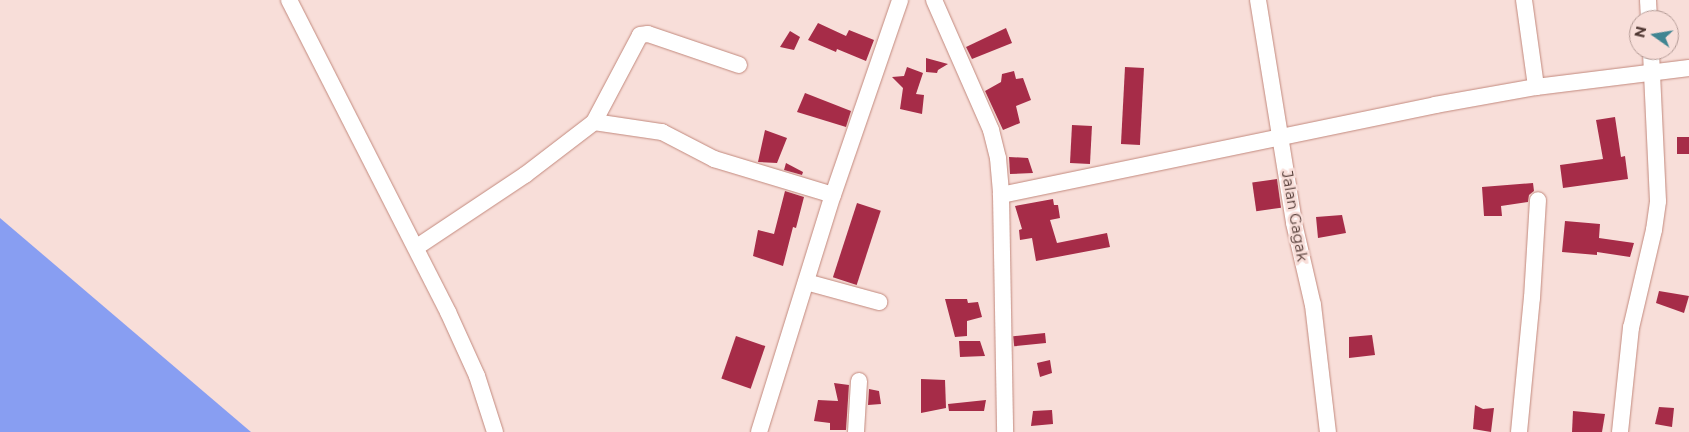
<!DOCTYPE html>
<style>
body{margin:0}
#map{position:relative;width:1689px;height:432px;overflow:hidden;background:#f8ded9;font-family:Montserrat,sans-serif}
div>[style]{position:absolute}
.water>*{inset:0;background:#889ef2}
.building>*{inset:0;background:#a62c48;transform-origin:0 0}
.roads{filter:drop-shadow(0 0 1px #c2897d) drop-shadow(0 0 1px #c2897d)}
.minor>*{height:16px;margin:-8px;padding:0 8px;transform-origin:8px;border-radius:8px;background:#fff}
span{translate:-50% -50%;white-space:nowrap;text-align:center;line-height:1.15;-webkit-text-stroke:5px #f8ded9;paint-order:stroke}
.street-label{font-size:15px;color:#4e3631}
.north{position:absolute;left:1629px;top:10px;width:50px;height:50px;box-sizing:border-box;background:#f8ded9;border:1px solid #b49b96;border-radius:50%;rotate:283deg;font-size:14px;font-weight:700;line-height:20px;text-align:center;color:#4e3631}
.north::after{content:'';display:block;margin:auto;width:18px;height:22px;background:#408592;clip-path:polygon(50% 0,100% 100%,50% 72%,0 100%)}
</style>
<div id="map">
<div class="water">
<div style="clip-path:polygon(0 218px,251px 432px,0 432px)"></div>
</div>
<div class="building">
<div style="clip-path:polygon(818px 23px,846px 36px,849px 30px,874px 40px,866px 61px,837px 49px,836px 52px,808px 40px)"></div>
<div style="clip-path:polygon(1006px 28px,1012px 43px,972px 59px,966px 47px)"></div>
<div style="clip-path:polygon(790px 31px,800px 37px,794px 50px,780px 47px)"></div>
<div style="clip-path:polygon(926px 58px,948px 64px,938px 70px,937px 73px,926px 72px)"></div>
<div style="clip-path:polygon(907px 67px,923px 73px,916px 94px,924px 95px,922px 114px,900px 109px,903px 88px,892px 77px,904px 76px)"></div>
<div style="left:1125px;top:67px;width:19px;height:77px;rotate:3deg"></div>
<div style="clip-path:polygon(1014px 71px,1016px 79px,1023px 78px,1031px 100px,1016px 106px,1020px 123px,1003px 130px,985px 91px,1001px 82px,1002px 74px)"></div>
<div style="clip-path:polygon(805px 93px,851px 111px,846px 127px,797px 112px)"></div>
<div style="clip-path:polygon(1615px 117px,1621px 157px,1625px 156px,1628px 179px,1563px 188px,1560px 165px,1603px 159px,1596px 120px)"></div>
<div style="left:1072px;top:125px;width:20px;height:38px;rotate:3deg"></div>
<div style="clip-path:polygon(765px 130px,787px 138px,777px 163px,758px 162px)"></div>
<div style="left:1689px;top:137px;width:17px;height:12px;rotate:90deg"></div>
<div style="clip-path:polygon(1009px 157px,1028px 158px,1033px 173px,1010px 174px)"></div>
<div style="clip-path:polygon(786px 163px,803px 172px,802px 175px,784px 170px)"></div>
<div style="left:1277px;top:179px;width:29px;height:25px;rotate:82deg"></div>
<div style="clip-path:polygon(1533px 183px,1534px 191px,1529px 195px,1528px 202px,1501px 206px,1502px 216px,1484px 216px,1482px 187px)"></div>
<div style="clip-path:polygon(785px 191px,804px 197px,796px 228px,793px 227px,783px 266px,753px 256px,758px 230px,774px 234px)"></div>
<div style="clip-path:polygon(1053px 199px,1054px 205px,1058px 205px,1060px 218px,1050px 220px,1057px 243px,1107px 233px,1110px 247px,1036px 261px,1032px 238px,1020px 240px,1019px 230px,1022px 229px,1015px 206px)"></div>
<div style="left:857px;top:203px;width:25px;height:78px;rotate:18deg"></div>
<div style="clip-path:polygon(1342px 215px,1346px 233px,1318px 238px,1316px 217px)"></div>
<div style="clip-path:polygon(1565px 221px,1600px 224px,1599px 238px,1634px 243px,1630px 257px,1597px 252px,1597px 255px,1562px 252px)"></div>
<div style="clip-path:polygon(1659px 291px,1689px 296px,1684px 313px,1656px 303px)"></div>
<div style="clip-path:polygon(945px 299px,967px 299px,968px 303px,978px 302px,982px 317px,967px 321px,967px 336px,955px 337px)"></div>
<div style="left:1045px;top:333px;width:10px;height:32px;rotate:84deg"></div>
<div style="clip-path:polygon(1372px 335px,1375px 355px,1349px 358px,1349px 337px)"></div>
<div style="left:736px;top:336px;width:31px;height:45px;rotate:19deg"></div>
<div style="clip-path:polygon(959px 341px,980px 341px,985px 356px,960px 357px)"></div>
<div style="clip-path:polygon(1050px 360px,1052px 373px,1040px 377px,1037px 363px)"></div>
<div style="clip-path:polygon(921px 379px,945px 380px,946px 408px,921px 413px)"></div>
<div style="clip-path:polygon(834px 383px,849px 385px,846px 430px,830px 430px,830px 423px,814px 421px,818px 400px,838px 401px)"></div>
<div style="clip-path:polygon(869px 389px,879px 391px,881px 404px,868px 405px)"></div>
<div style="clip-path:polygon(986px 400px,984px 411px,949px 411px,948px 404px)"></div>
<div style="clip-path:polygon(1475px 405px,1483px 409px,1494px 408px,1491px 432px,1473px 429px)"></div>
<div style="clip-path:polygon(1659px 407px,1674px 408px,1672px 427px,1655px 424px)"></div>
<div style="clip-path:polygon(1052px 410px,1053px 424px,1031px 426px,1033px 411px)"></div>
<div style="clip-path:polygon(1573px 411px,1605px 414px,1602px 432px,1572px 432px)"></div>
</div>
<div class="roads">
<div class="minor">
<div style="left:289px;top:0;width:350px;rotate:63deg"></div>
<div style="left:448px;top:312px;width:70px;rotate:65.6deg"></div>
<div style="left:477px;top:376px;width:59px;rotate:72.2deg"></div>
<div style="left:934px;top:0;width:142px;rotate:66.3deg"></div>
<div style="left:991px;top:130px;width:29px;rotate:76deg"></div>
<div style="left:998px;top:158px;width:37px;rotate:85deg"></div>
<div style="left:1001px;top:195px;width:237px;rotate:89deg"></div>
<div style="left:1258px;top:0;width:226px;rotate:80.8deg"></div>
<div style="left:1294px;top:223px;width:84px;rotate:77deg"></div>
<div style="left:1313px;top:305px;width:128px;rotate:83.3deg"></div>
<div style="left:1524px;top:0;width:88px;rotate:82.1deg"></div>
<div style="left:1648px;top:0;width:20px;rotate:87deg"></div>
<div style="left:594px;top:122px;width:98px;rotate:-62.1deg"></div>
<div style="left:640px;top:35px;width:8px;rotate:-7deg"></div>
<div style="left:648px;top:34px;width:96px;rotate:18.8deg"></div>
<div style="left:1001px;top:195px;width:443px;rotate:-11.7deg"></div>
<div style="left:1435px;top:105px;width:103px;rotate:-10.1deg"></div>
<div style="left:1536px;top:87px;width:154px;rotate:-7.1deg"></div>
<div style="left:417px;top:247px;width:130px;rotate:-33.7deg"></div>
<div style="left:525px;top:175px;width:87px;rotate:-37.5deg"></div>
<div style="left:594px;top:122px;width:69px;rotate:8.4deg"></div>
<div style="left:662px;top:132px;width:59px;rotate:27.4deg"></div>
<div style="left:714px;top:159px;width:124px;rotate:16.8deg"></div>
<div style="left:806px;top:282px;width:76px;rotate:15.3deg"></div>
<div style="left:759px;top:432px;width:248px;rotate:-72.7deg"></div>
<div style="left:833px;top:195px;width:206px;rotate:-71deg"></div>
<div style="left:856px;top:432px;width:51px;rotate:-86.6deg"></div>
<div style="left:1519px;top:432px;width:135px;rotate:-84.5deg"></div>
<div style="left:1532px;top:298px;width:98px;rotate:-86.5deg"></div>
<div style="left:1620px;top:432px;width:105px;rotate:-84deg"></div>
<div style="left:1631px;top:328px;width:101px;rotate:-76.8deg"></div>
<div style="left:1654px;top:230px;width:29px;rotate:-82deg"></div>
<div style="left:1658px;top:201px;width:151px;rotate:-92.7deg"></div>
</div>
</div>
<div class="street-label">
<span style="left:1295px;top:216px;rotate:80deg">Jalan Gagak</span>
</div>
<div class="north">N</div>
</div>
